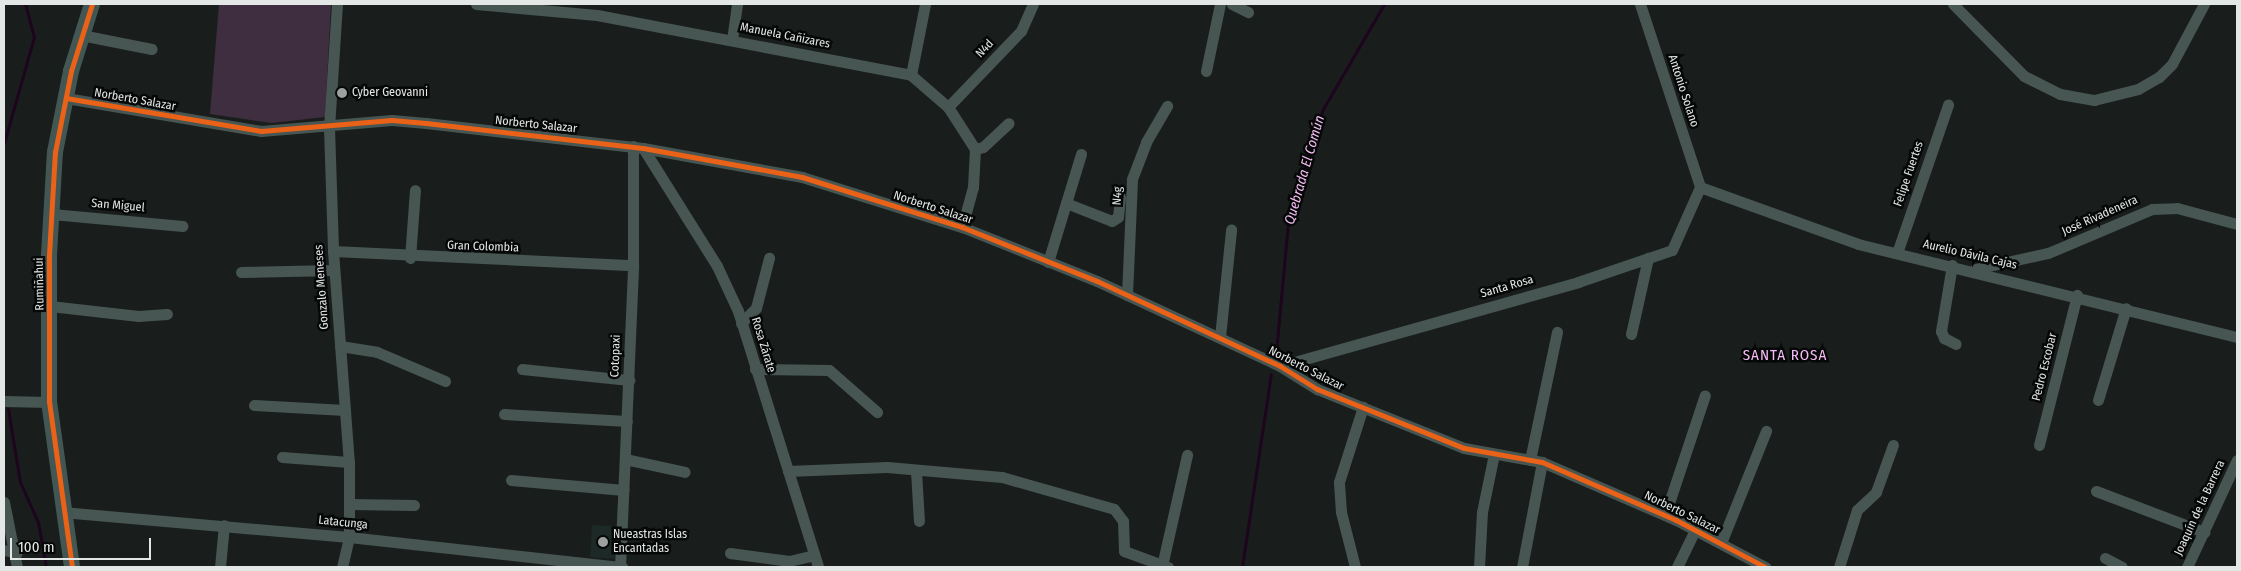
<!DOCTYPE html>
<meta charset="utf-8">
<style>
body{margin:0}
#map{position:relative;width:2241px;height:571px;overflow:hidden;background:#191e1c;font-family:"Fira Sans Condensed",sans-serif}
div>[style]{position:absolute}
.built>*{inset:0;background:#1c2927}
.green>*{inset:0;background:#3f2e3f}
.stream>*{height:3px;margin:-1.5px;padding:0 1.5px;transform-origin:1.5px;border-radius:1.5px;background:#1c051d}
.street>*{height:11px;margin:-5.5px;padding:0 5.5px;transform-origin:5.5px;border-radius:5.5px;background:#475653}
.secondary>*{height:16px;margin:-8px;padding:0 8px;transform-origin:8px;border-radius:8px;background:#425653}
.cycleway>*{height:5px;margin:-2.5px;padding:0 2.5px;transform-origin:2.5px;border-radius:2.5px;background:#ea6118}
.dots>*{width:14px;height:14px;translate:-50% -50%;box-sizing:border-box;border:2px solid #060807;border-radius:50%}
span{translate:-50% -50%;white-space:nowrap;text-align:center;line-height:1.15;-webkit-text-stroke:5px #060807;paint-order:stroke}
.street-label{font-size:12px;color:#e3e7e6}
.poi-label{font-size:12px;color:#e3e7e6}
.left{translate:0 -50%;text-align:left}
.water-label{font-size:14px;color:#f7bff5;font-style:italic}
.quarter-label{font-size:15px;color:#f7bcf6;letter-spacing:1px}
.frame{position:absolute;inset:0;border:5px solid #e3e7e6;pointer-events:none}
.scale{position:absolute;left:10px;top:538px;width:141px;height:22px;box-sizing:border-box;border:2px solid #e3e7e6;border-top:0;padding-left:6px;font-size:15px;line-height:18px;white-space:nowrap;color:#e3e7e6;-webkit-text-stroke:4px #060807;paint-order:stroke}
</style>
<div id="map">
<div class="built">
<div style="clip-path:polygon(592px 525px,614px 526px,615px 559px,590px 557px)"></div>
</div>
<div class="green">
<div style="clip-path:polygon(219px 4px,331px 4px,325px 117px,272px 123px,210px 114px)"></div>
</div>
<div class="stream">
<div style="left:4px;top:143px;width:110px;rotate:-74.2deg"></div>
<div style="left:34px;top:37px;width:34px;rotate:-105deg"></div>
<div style="left:1276px;top:352px;width:131px;rotate:-84.7deg"></div>
<div style="left:1288px;top:222px;width:118px;rotate:-72.8deg"></div>
<div style="left:1323px;top:109px;width:121px;rotate:-59.8deg"></div>
<div style="left:8px;top:409px;width:74px;rotate:80.7deg"></div>
<div style="left:20px;top:482px;width:44px;rotate:65.8deg"></div>
<div style="left:38px;top:522px;width:46px;rotate:79.9deg"></div>
<div style="left:1242px;top:567px;width:195px;rotate:-81.5deg"></div>
</div>
<div class="street">
<div style="left:337px;top:4px;width:124px;rotate:93.7deg"></div>
<div style="left:329px;top:128px;width:123px;rotate:88.1deg"></div>
<div style="left:333px;top:251px;width:212px;rotate:85.7deg"></div>
<div style="left:349px;top:462px;width:75px;rotate:90deg"></div>
<div style="left:349px;top:537px;width:31px;rotate:103deg"></div>
<div style="left:476px;top:4px;width:121px;rotate:5.2deg"></div>
<div style="left:597px;top:15px;width:320px;rotate:10.8deg"></div>
<div style="left:911px;top:75px;width:49px;rotate:40.9deg"></div>
<div style="left:948px;top:107px;width:50px;rotate:57.3deg"></div>
<div style="left:975px;top:149px;width:38px;rotate:93deg"></div>
<div style="left:973px;top:187px;width:41px;rotate:105.4deg"></div>
<div style="left:1232px;top:4px;width:18px;rotate:27deg"></div>
<div style="left:1640px;top:4px;width:193px;rotate:71.8deg"></div>
<div style="left:1953px;top:4px;width:101px;rotate:45.4deg"></div>
<div style="left:2024px;top:76px;width:40px;rotate:26.6deg"></div>
<div style="left:2060px;top:94px;width:35px;rotate:10deg"></div>
<div style="left:2094px;top:100px;width:45px;rotate:-14deg"></div>
<div style="left:2138px;top:89px;width:24px;rotate:-30deg"></div>
<div style="left:2159px;top:77px;width:18px;rotate:-45deg"></div>
<div style="left:2172px;top:64px;width:68px;rotate:-61.9deg"></div>
<div style="left:81px;top:35px;width:72px;rotate:11.2deg"></div>
<div style="left:732px;top:40px;width:36px;rotate:-82deg"></div>
<div style="left:1206px;top:71px;width:68px;rotate:-78.2deg"></div>
<div style="left:911px;top:75px;width:72px;rotate:-78.8deg"></div>
<div style="left:66px;top:98px;width:198px;rotate:9.6deg"></div>
<div style="left:261px;top:131px;width:131px;rotate:-4.8deg"></div>
<div style="left:392px;top:120px;width:34px;rotate:5deg"></div>
<div style="left:426px;top:123px;width:218px;rotate:6.6deg"></div>
<div style="left:643px;top:148px;width:162px;rotate:10.3deg"></div>
<div style="left:802px;top:177px;width:168px;rotate:17.4deg"></div>
<div style="left:962px;top:227px;width:145px;rotate:21.8deg"></div>
<div style="left:1097px;top:281px;width:202px;rotate:24.9deg"></div>
<div style="left:1280px;top:366px;width:44px;rotate:31.9deg"></div>
<div style="left:1317px;top:389px;width:158px;rotate:21.9deg"></div>
<div style="left:1464px;top:448px;width:79px;rotate:10.2deg"></div>
<div style="left:1542px;top:462px;width:146px;rotate:23.4deg"></div>
<div style="left:1676px;top:520px;width:101px;rotate:27.8deg"></div>
<div style="left:948px;top:107px;width:105px;rotate:-46.2deg"></div>
<div style="left:1021px;top:31px;width:30px;rotate:-66deg"></div>
<div style="left:643px;top:148px;width:139px;rotate:57.9deg"></div>
<div style="left:717px;top:266px;width:50px;rotate:65deg"></div>
<div style="left:738px;top:311px;width:268px;rotate:72.6deg"></div>
<div style="left:975px;top:149px;width:8px;rotate:-14deg"></div>
<div style="left:983px;top:147px;width:35px;rotate:-43deg"></div>
<div style="left:1700px;top:187px;width:168px;rotate:19.8deg"></div>
<div style="left:1858px;top:244px;width:390px;rotate:13.8deg"></div>
<div style="left:1066px;top:203px;width:49px;rotate:21.4deg"></div>
<div style="left:1112px;top:221px;width:7px;rotate:-34deg"></div>
<div style="left:1118px;top:217px;width:20px;rotate:-84deg"></div>
<div style="left:52px;top:214px;width:131px;rotate:5.3deg"></div>
<div style="left:333px;top:251px;width:300px;rotate:2.7deg"></div>
<div style="left:1897px;top:253px;width:157px;rotate:-71deg"></div>
<div style="left:410px;top:258px;width:68px;rotate:-85.8deg"></div>
<div style="left:1048px;top:262px;width:113px;rotate:-73deg"></div>
<div style="left:1952px;top:265px;width:67px;rotate:99.5deg"></div>
<div style="left:1941px;top:331px;width:8px;rotate:67deg"></div>
<div style="left:1944px;top:338px;width:13px;rotate:27deg"></div>
<div style="left:1975px;top:269px;width:75px;rotate:-12.4deg"></div>
<div style="left:2048px;top:253px;width:113px;rotate:-22.9deg"></div>
<div style="left:2152px;top:209px;width:25px;rotate:-2deg"></div>
<div style="left:2177px;top:208px;width:62px;rotate:14.9deg"></div>
<div style="left:241px;top:272px;width:93px;rotate:-1.2deg"></div>
<div style="left:1127px;top:295px;width:116px;rotate:-87.5deg"></div>
<div style="left:1132px;top:179px;width:40px;rotate:-69deg"></div>
<div style="left:1146px;top:142px;width:42px;rotate:-59.7deg"></div>
<div style="left:50px;top:306px;width:89px;rotate:6.5deg"></div>
<div style="left:138px;top:316px;width:29px;rotate:-4deg"></div>
<div style="left:741px;top:323px;width:21px;rotate:-45deg"></div>
<div style="left:756px;top:308px;width:52px;rotate:-75.4deg"></div>
<div style="left:1631px;top:334px;width:78px;rotate:-77.4deg"></div>
<div style="left:1220px;top:337px;width:108px;rotate:-84.1deg"></div>
<div style="left:340px;top:346px;width:37px;rotate:9deg"></div>
<div style="left:377px;top:352px;width:74px;rotate:23.1deg"></div>
<div style="left:1280px;top:366px;width:310px;rotate:-15.7deg"></div>
<div style="left:1578px;top:282px;width:99px;rotate:-18.8deg"></div>
<div style="left:1672px;top:250px;width:69px;rotate:-66deg"></div>
<div style="left:522px;top:369px;width:108px;rotate:5.9deg"></div>
<div style="left:755px;top:369px;width:74px;rotate:0.8deg"></div>
<div style="left:829px;top:370px;width:64px;rotate:41.2deg"></div>
<div style="left:2098px;top:400px;width:96px;rotate:-73.1deg"></div>
<div style="left:4px;top:401px;width:45px;rotate:1.3deg"></div>
<div style="left:254px;top:405px;width:91px;rotate:3.1deg"></div>
<div style="left:504px;top:414px;width:123px;rotate:3.3deg"></div>
<div style="left:2039px;top:445px;width:155px;rotate:-75.8deg"></div>
<div style="left:282px;top:457px;width:67px;rotate:4.3deg"></div>
<div style="left:625px;top:459px;width:61px;rotate:12.2deg"></div>
<div style="left:1530px;top:460px;width:131px;rotate:-78.1deg"></div>
<div style="left:788px;top:471px;width:99px;rotate:-2.3deg"></div>
<div style="left:887px;top:467px;width:115px;rotate:5deg"></div>
<div style="left:1002px;top:477px;width:116px;rotate:15.9deg"></div>
<div style="left:1114px;top:509px;width:15px;rotate:53deg"></div>
<div style="left:1123px;top:521px;width:30px;rotate:88deg"></div>
<div style="left:1124px;top:551px;width:47px;rotate:20deg"></div>
<div style="left:916px;top:471px;width:50px;rotate:86.6deg"></div>
<div style="left:511px;top:480px;width:113px;rotate:5.1deg"></div>
<div style="left:2096px;top:491px;width:116px;rotate:20.8deg"></div>
<div style="left:4px;top:502px;width:66px;rotate:78.7deg"></div>
<div style="left:349px;top:504px;width:65px;rotate:0.9deg"></div>
<div style="left:62px;top:512px;width:288px;rotate:5deg"></div>
<div style="left:349px;top:537px;width:275px;rotate:6.3deg"></div>
<div style="left:1665px;top:515px;width:126px;rotate:-71.6deg"></div>
<div style="left:1721px;top:543px;width:121px;rotate:-68.1deg"></div>
<div style="left:4px;top:550px;width:13px;rotate:13deg"></div>
<div style="left:730px;top:553px;width:60px;rotate:7.7deg"></div>
<div style="left:789px;top:561px;width:26px;rotate:-13deg"></div>
<div style="left:2105px;top:558px;width:19px;rotate:28deg"></div>
<div style="left:1162px;top:566px;width:114px;rotate:-77.3deg"></div>
<div style="left:220px;top:567px;width:42px;rotate:-84.6deg"></div>
<div style="left:620px;top:567px;width:302px;rotate:-87.5deg"></div>
<div style="left:633px;top:265px;width:119px;rotate:-90deg"></div>
<div style="left:1355px;top:567px;width:57px;rotate:-104.3deg"></div>
<div style="left:1341px;top:512px;width:30px;rotate:-94deg"></div>
<div style="left:1339px;top:482px;width:79px;rotate:-72.3deg"></div>
<div style="left:1479px;top:567px;width:55px;rotate:-86.9deg"></div>
<div style="left:1482px;top:512px;width:59px;rotate:-78.3deg"></div>
<div style="left:1522px;top:567px;width:107px;rotate:-79.2deg"></div>
<div style="left:1677px;top:567px;width:41px;rotate:-64.1deg"></div>
<div style="left:1839px;top:567px;width:60px;rotate:-72.5deg"></div>
<div style="left:1857px;top:510px;width:26px;rotate:-43deg"></div>
<div style="left:1876px;top:492px;width:50px;rotate:-70.1deg"></div>
<div style="left:2187px;top:567px;width:118px;rotate:-65deg"></div>
</div>
<div class="secondary">
<div style="left:72px;top:567px;width:167px;rotate:-97.9deg"></div>
<div style="left:49px;top:402px;width:147px;rotate:-90deg"></div>
<div style="left:49px;top:255px;width:103px;rotate:-86.7deg"></div>
<div style="left:55px;top:152px;width:83px;rotate:-78.8deg"></div>
<div style="left:71px;top:71px;width:70px;rotate:-72.6deg"></div>
</div>
<div class="cycleway">
<div style="left:66px;top:98px;width:198px;rotate:9.6deg"></div>
<div style="left:261px;top:131px;width:131px;rotate:-4.8deg"></div>
<div style="left:392px;top:120px;width:34px;rotate:5deg"></div>
<div style="left:426px;top:123px;width:218px;rotate:6.6deg"></div>
<div style="left:643px;top:148px;width:162px;rotate:10.3deg"></div>
<div style="left:802px;top:177px;width:168px;rotate:17.4deg"></div>
<div style="left:962px;top:227px;width:145px;rotate:21.8deg"></div>
<div style="left:1097px;top:281px;width:202px;rotate:24.9deg"></div>
<div style="left:1280px;top:366px;width:44px;rotate:31.9deg"></div>
<div style="left:1317px;top:389px;width:158px;rotate:21.9deg"></div>
<div style="left:1464px;top:448px;width:79px;rotate:10.2deg"></div>
<div style="left:1542px;top:462px;width:146px;rotate:23.4deg"></div>
<div style="left:1676px;top:520px;width:101px;rotate:27.8deg"></div>
<div style="left:72px;top:567px;width:167px;rotate:-97.9deg"></div>
<div style="left:49px;top:402px;width:147px;rotate:-90deg"></div>
<div style="left:49px;top:255px;width:103px;rotate:-86.7deg"></div>
<div style="left:55px;top:152px;width:83px;rotate:-78.8deg"></div>
<div style="left:71px;top:71px;width:70px;rotate:-72.6deg"></div>
</div>
<div class="dots">
<div style="left:342px;top:93px;background:#9ca19f"></div>
<div style="left:603px;top:542px;background:#9ca19f"></div>
</div>
<div class="street-label">
<span style="left:785px;top:36px;rotate:11deg">Manuela Cañizares</span>
<span style="left:985px;top:49px;rotate:-46deg">N4d</span>
<span style="left:1683px;top:91px;rotate:72deg">Antonio Solano</span>
<span style="left:135px;top:100px;rotate:10deg">Norberto Salazar</span>
<span style="left:536px;top:125px;rotate:6deg">Norberto Salazar</span>
<span style="left:1909px;top:174px;rotate:-71deg">Felipe Fuertes</span>
<span style="left:1118px;top:196px;rotate:-87deg">N4g</span>
<span style="left:118px;top:206px;rotate:5deg">San Miguel</span>
<span style="left:933px;top:208px;rotate:18deg">Norberto Salazar</span>
<span style="left:2100px;top:216px;rotate:-24deg">José Rivadeneira</span>
<span style="left:483px;top:247px;rotate:2deg">Gran Colombia</span>
<span style="left:1970px;top:255px;rotate:13deg">Aurelio Dávila Cajas</span>
<span style="left:40px;top:284px;rotate:-91deg">Rumiñahui</span>
<span style="left:322px;top:287px;rotate:-94deg">Gonzalo Meneses</span>
<span style="left:1507px;top:287px;rotate:-16deg">Santa Rosa</span>
<span style="left:763px;top:345px;rotate:73deg">Rosa Zárate</span>
<span style="left:616px;top:356px;rotate:-88deg">Cotopaxi</span>
<span style="left:2045px;top:367px;rotate:-76deg">Pedro Escobar</span>
<span style="left:1306px;top:369px;rotate:27deg">Norberto Salazar</span>
<span style="left:2200px;top:508px;rotate:-65deg">Joaquín de la Barrera</span>
<span style="left:1682px;top:513px;rotate:26deg">Norberto Salazar</span>
<span style="left:343px;top:523px;rotate:6deg">Latacunga</span>
</div>
<div class="poi-label">
<span class="left" style="left:352px;top:93px">Cyber Geovanni</span>
<span class="left" style="left:613px;top:542px">Nueastras Islas<br>Encantadas</span>
</div>
<div class="water-label">
<span style="left:1305px;top:170px;rotate:-74deg">Quebrada El Común</span>
</div>
<div class="quarter-label">
<span style="left:1785px;top:356px">SANTA ROSA</span>
</div>
<div class="frame"></div>
<div class="scale">100 m</div>
</div>
